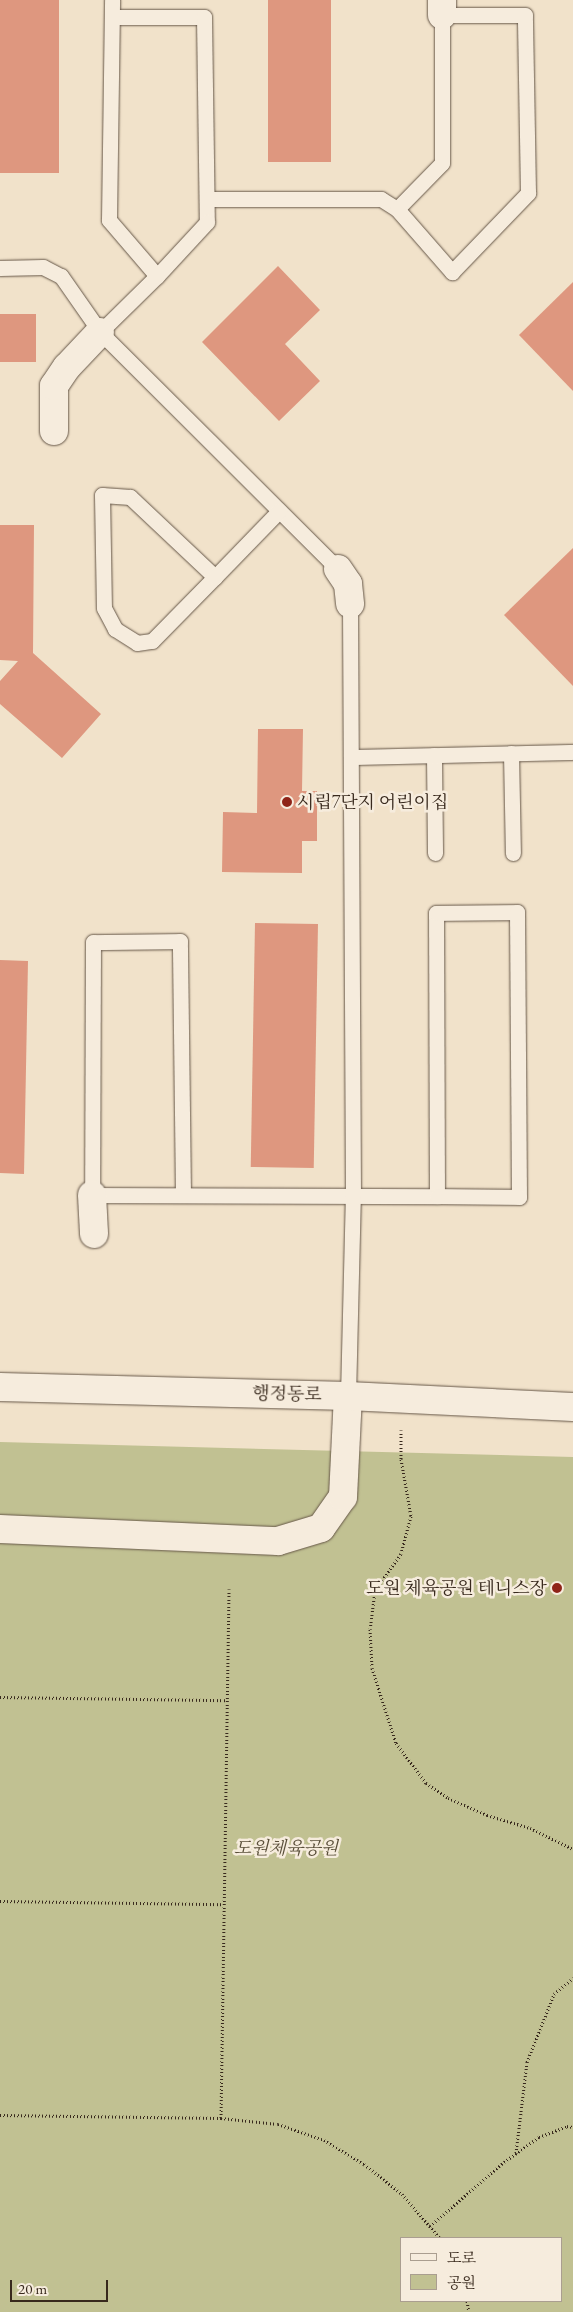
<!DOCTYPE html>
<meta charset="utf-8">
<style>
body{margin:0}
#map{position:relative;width:573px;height:2312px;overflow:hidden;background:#f1e2ca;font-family:"EB Garamond","Noto Serif KR",serif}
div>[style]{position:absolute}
.green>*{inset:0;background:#c1c192}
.building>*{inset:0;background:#de977f;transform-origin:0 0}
.path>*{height:3px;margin-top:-1.5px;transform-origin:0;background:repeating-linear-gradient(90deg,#38291d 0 1px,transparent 0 3.5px)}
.roads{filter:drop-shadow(0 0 1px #665748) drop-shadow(0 0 1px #665748)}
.lane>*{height:15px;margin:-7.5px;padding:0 7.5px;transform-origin:7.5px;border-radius:7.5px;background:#f6ecdd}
.street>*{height:28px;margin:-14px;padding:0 14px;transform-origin:14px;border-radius:14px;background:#f6ecdd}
.secondary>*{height:28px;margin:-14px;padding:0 14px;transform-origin:14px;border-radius:14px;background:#f6ecdd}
.dots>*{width:14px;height:14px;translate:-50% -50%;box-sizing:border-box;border:2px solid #f6ecdd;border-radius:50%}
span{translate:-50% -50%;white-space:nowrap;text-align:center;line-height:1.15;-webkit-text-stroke:5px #f6ecdd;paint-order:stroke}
.poi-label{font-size:18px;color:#38291d}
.left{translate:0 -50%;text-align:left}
.right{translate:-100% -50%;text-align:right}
.street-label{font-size:18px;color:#38291d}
.park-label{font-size:18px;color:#5a4f3a;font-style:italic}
.legend{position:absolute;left:400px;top:2237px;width:162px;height:65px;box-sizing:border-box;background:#f6ecdd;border:1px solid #aa9e90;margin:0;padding:6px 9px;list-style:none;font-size:15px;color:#38291d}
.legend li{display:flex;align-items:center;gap:10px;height:25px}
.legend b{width:25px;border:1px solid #aa9e90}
.scale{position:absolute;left:10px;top:2280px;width:98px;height:22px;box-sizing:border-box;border:2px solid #38291d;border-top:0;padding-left:6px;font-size:15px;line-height:18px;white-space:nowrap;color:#38291d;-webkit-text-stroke:4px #f6ecdd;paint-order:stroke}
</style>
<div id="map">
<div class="green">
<div style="clip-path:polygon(evenodd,0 1442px,573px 1457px,573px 2312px,0 2312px,0 1442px,402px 2238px,562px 2238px,562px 2301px,402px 2301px,402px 2238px)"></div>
</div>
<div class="building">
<div style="left:0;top:0;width:59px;height:173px"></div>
<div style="left:268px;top:0;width:63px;height:162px"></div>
<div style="clip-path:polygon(278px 266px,320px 310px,285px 344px,320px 381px,279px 421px,202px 342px)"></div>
<div style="clip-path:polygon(573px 282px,573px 391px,519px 335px)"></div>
<div style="left:0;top:314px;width:36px;height:48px"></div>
<div style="clip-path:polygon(0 525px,34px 525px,33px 653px,101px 714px,62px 758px,0 704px,0 681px,18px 661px,0 660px)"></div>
<div style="clip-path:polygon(573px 548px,573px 686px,504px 615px)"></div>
<div style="clip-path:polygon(258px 729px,303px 729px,302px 791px,317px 791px,317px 841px,302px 841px,302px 873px,222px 872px,223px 812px,257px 813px)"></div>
<div style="left:255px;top:923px;width:63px;height:244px;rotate:1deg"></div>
<div style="clip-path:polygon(0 960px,28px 961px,24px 1174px,0 1173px)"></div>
</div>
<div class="path">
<div style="left:401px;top:1430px;width:29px;rotate:90deg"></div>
<div style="left:401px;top:1459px;width:58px;rotate:80deg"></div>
<div style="left:411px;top:1516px;width:39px;rotate:105deg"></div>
<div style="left:401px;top:1554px;width:44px;rotate:125.8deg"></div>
<div style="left:375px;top:1590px;width:39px;rotate:97deg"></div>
<div style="left:370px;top:1629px;width:39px;rotate:87deg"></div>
<div style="left:372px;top:1668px;width:79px;rotate:72.3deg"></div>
<div style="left:396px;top:1743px;width:50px;rotate:53.1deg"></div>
<div style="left:426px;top:1783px;width:27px;rotate:34deg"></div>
<div style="left:448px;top:1798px;width:43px;rotate:23.6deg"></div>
<div style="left:487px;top:1815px;width:45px;rotate:16.8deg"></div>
<div style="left:530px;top:1828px;width:48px;rotate:26deg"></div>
<div style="left:0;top:1697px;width:227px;rotate:0.8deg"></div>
<div style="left:0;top:1901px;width:224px;rotate:0.8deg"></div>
<div style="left:0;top:2115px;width:221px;rotate:0.8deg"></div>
<div style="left:221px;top:2118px;width:57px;rotate:6deg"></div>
<div style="left:278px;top:2124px;width:49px;rotate:19.2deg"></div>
<div style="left:324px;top:2140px;width:47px;rotate:31deg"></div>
<div style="left:364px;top:2164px;width:48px;rotate:38.3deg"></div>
<div style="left:402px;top:2194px;width:58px;rotate:49.2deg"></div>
<div style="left:221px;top:2118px;width:529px;rotate:-89.13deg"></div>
<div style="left:516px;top:2153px;width:92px;rotate:-83.1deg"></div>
<div style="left:527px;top:2062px;width:73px;rotate:-68.3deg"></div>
<div style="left:554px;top:1994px;width:25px;rotate:-40deg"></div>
<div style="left:430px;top:2226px;width:98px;rotate:-40.9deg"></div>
<div style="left:504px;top:2162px;width:43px;rotate:-35.5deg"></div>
<div style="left:539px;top:2137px;width:30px;rotate:-21deg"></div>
<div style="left:567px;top:2126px;width:6px;rotate:9deg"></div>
<div style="left:467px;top:2301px;width:11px;rotate:80deg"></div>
</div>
<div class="roads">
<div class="lane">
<div style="left:112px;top:17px;width:92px"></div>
<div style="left:204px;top:17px;width:205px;rotate:89.2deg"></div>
<div style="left:207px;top:222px;width:74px;rotate:132.8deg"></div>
<div style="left:207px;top:199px;width:174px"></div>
<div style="left:381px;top:199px;width:19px;rotate:32deg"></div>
<div style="left:397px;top:209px;width:84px;rotate:48.9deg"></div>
<div style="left:452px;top:272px;width:110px;rotate:-46.1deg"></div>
<div style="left:528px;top:193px;width:178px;rotate:-91deg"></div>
<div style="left:525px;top:15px;width:83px;rotate:180deg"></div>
<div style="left:442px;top:15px;width:148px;rotate:90deg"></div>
<div style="left:442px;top:163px;width:64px;rotate:134.4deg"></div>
<div style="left:0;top:268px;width:43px;rotate:-1.3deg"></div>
<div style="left:43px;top:267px;width:20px;rotate:27deg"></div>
<div style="left:61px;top:276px;width:68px;rotate:55.1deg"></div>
<div style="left:100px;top:332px;width:336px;rotate:44.9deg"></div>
<div style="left:100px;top:332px;width:80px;rotate:-44.5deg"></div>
<div style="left:157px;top:276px;width:74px;rotate:-130.6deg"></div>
<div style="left:109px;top:220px;width:220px;rotate:-89.2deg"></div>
<div style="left:215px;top:577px;width:117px;rotate:-136.7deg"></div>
<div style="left:130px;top:497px;width:28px;rotate:-176deg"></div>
<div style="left:102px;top:495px;width:113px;rotate:89deg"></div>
<div style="left:104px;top:608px;width:24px;rotate:62deg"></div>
<div style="left:115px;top:629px;width:26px;rotate:32deg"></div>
<div style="left:137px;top:643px;width:15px;rotate:-8deg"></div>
<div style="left:152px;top:641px;width:90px;rotate:-45.5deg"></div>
<div style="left:215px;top:577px;width:92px;rotate:-45.9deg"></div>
<div style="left:511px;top:753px;width:100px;rotate:88.9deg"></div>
<div style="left:434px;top:755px;width:98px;rotate:89.4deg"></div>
<div style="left:351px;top:757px;width:222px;rotate:-1.3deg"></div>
<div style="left:183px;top:1195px;width:254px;rotate:-90.7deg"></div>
<div style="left:180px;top:941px;width:87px;rotate:179.3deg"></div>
<div style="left:93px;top:942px;width:253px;rotate:90.2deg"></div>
<div style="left:92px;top:1195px;width:345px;rotate:0.2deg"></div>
<div style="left:437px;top:1196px;width:283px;rotate:-90.2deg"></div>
<div style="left:436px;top:913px;width:81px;rotate:-0.7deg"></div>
<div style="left:517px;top:912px;width:285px;rotate:89.6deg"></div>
<div style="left:519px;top:1197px;width:82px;rotate:-179.3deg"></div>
<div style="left:348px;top:1396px;width:200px;rotate:-88.6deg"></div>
<div style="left:353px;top:1196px;width:592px;rotate:-90.29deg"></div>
</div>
<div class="street">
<div style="left:442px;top:0;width:15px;rotate:90deg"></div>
<div style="left:54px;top:431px;width:45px;rotate:-90deg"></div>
<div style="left:54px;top:386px;width:23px;rotate:-56deg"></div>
<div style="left:67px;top:367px;width:48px;rotate:-46.7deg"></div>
<div style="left:338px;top:569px;width:18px;rotate:56deg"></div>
<div style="left:348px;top:584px;width:20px;rotate:84deg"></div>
<div style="left:92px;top:1195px;width:39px;rotate:87deg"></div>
<div style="left:0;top:1529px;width:278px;rotate:2.5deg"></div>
<div style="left:278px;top:1541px;width:45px;rotate:-16.8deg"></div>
<div style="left:321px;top:1528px;width:38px;rotate:-55deg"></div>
<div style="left:343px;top:1497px;width:101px;rotate:-87.2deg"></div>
</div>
<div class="secondary">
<div style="left:0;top:1387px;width:348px;rotate:1.5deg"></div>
<div style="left:348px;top:1396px;width:225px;rotate:2.8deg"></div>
</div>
</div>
<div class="dots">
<div style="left:287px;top:802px;background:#8f2418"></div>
<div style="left:557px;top:1588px;background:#8f2418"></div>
</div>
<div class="poi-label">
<span class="left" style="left:297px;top:802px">시립7단지 어린이집</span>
<span class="right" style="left:547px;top:1588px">도원 체육공원 테니스장</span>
</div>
<div class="street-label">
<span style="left:287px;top:1394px;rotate:1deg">행정동로</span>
</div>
<div class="park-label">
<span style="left:286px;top:1848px">도원체육공원</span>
</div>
<ul class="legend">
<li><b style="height:6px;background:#f6ecdd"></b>도로</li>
<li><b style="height:14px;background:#c1c192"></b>공원</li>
</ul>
<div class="scale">20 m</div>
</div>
